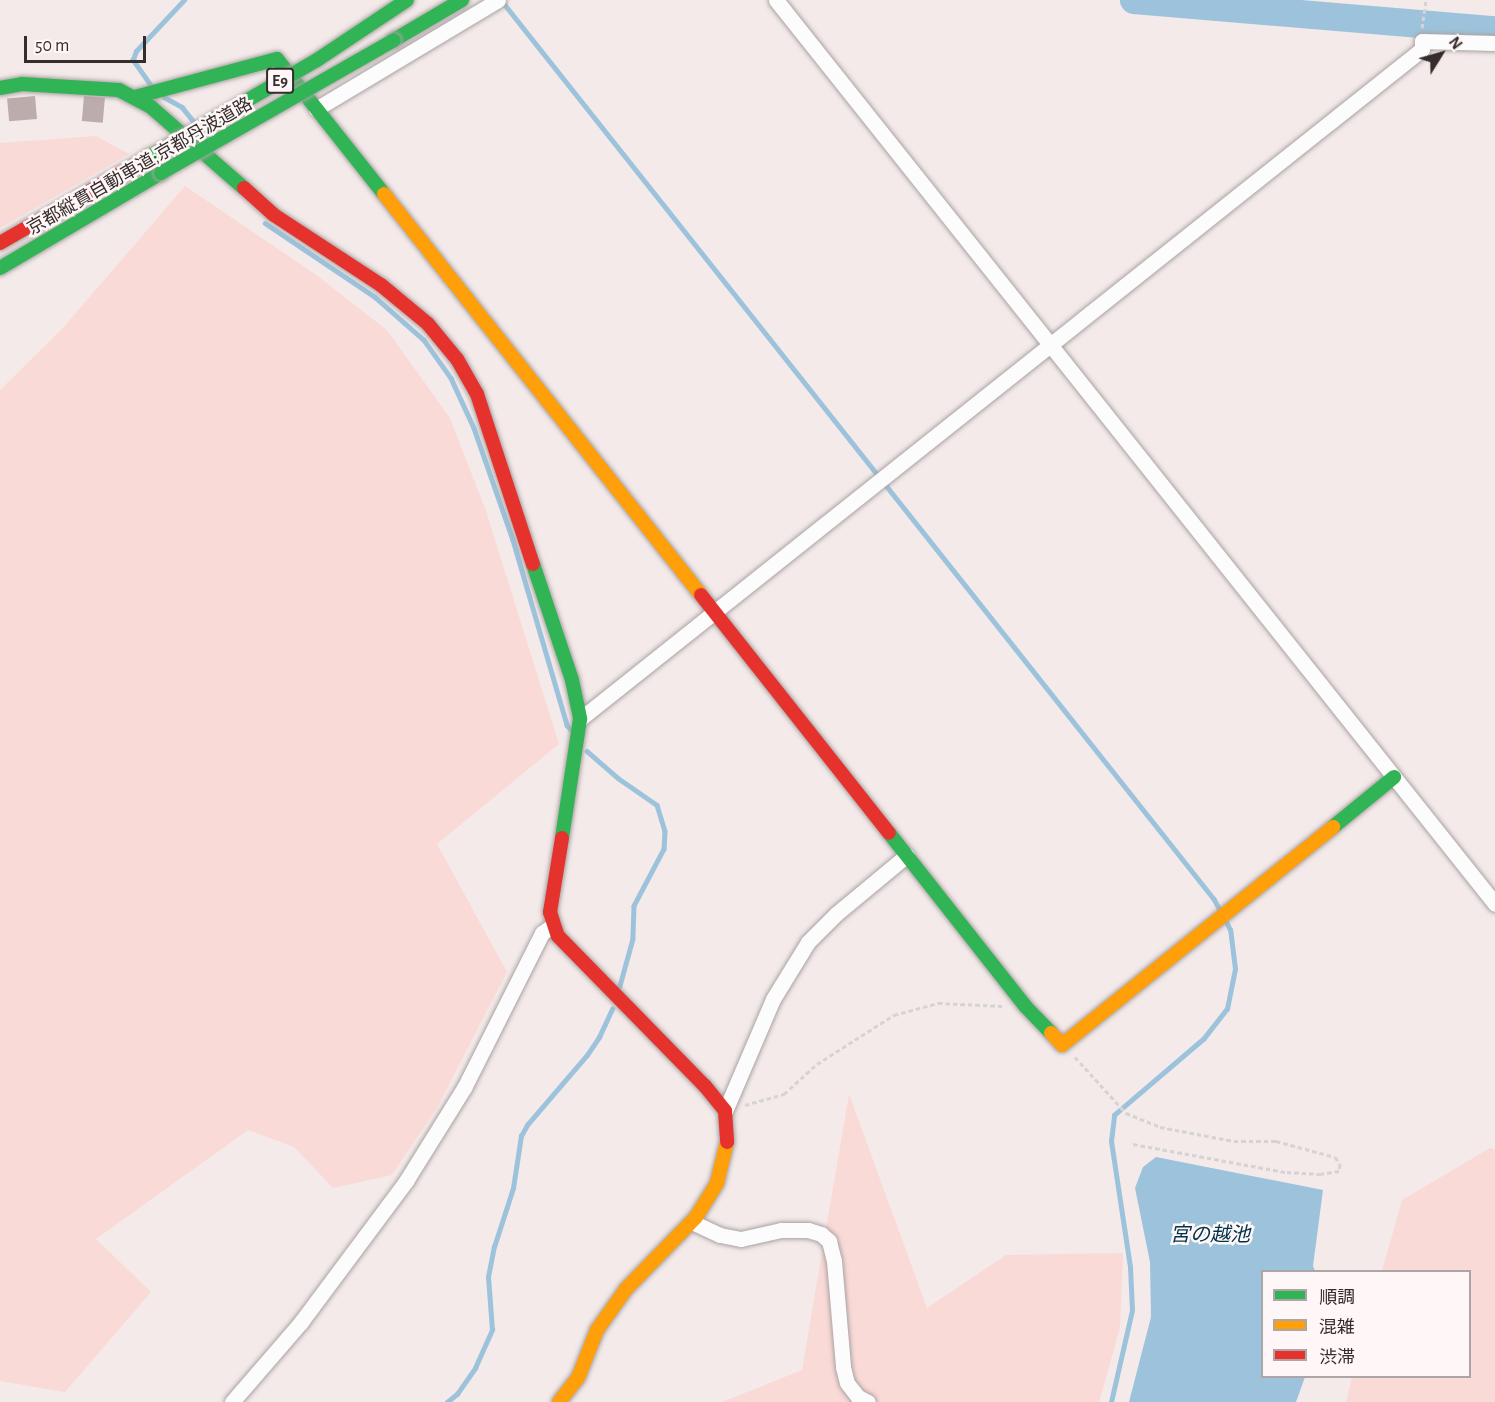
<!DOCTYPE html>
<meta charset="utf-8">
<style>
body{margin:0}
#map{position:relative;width:1495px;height:1402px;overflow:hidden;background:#f4eaea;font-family:"Alegreya Sans","Noto Sans JP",sans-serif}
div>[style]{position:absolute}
.green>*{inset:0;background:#fadad7}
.water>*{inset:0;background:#9cc3db}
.stream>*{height:4.5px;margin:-2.25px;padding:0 2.25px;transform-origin:2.25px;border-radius:2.25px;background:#9cc3db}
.river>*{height:28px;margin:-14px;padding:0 14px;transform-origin:14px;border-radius:14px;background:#9cc3db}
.building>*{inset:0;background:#bcacab;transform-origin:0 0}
.path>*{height:3px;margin-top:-1.5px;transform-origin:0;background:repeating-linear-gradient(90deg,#d5d3d3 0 4.5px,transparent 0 7.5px)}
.roads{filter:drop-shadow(0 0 2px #aaa3a3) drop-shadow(0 0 2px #aaa3a3)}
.street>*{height:15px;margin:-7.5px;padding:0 7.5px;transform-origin:7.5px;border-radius:7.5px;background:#fdfcfc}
.fast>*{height:14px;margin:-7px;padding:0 7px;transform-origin:7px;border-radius:7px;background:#30b455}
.slow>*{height:14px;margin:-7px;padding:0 7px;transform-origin:7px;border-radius:7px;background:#ff9f0a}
.jam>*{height:14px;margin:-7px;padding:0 7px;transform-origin:7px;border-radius:7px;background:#e5322d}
.bridges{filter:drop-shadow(0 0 2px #aaa3a3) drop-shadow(0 0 2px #aaa3a3)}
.fast-bridge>*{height:14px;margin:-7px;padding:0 7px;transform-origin:7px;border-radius:7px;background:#30b455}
span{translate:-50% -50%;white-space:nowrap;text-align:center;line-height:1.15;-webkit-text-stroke:5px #fff7f7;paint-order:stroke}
.shield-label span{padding:2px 4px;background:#fff7f7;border:2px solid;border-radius:4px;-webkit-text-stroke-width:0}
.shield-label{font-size:16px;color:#342d2c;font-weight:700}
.street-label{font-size:18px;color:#342d2c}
.water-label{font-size:20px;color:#003249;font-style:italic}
.legend{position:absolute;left:1261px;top:1270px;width:210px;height:108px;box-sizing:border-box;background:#fff7f7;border:2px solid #aea6a6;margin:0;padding:8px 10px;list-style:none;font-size:18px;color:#342d2c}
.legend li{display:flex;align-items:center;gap:12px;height:30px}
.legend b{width:30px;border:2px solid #aea6a6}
.north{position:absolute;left:1411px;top:24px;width:60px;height:60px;-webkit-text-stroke:4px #fff7f7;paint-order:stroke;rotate:53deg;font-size:16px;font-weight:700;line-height:24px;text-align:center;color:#342d2c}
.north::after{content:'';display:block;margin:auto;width:21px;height:27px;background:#342d2c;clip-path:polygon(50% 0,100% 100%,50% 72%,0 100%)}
.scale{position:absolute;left:24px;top:36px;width:122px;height:27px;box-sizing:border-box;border:3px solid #342d2c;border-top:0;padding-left:8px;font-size:18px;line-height:21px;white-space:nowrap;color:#342d2c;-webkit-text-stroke:4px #fff7f7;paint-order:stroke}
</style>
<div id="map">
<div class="green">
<div style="clip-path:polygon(96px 136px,129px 154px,0 228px,0 143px)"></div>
<div style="clip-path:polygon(185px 186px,315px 274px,387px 330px,450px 418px,486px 511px,559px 744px,437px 844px,507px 972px,438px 1106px,392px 1175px,333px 1188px,294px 1147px,248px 1130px,96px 1239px,151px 1292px,65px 1392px,0 1381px,0 390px,62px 329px)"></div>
<div style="clip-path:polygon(849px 1094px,927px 1308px,1006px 1255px,1123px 1253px,1120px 1328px,1099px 1402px,722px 1402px,802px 1370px)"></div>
<div style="clip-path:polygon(1490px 1148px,1495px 1150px,1495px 1402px,1346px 1402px,1352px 1377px,1470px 1376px,1470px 1272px,1382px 1271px,1402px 1200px)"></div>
</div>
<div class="water">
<div style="clip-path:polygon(1156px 1157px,1323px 1190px,1313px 1266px,1315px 1271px,1262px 1272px,1262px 1376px,1305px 1377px,1296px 1402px,1129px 1402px,1151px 1317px,1150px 1262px,1135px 1188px,1143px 1167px)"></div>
</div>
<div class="stream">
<div style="left:502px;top:1px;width:1146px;rotate:51.59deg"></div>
<div style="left:1214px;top:899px;width:13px;rotate:61deg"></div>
<div style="left:151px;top:86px;width:32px;rotate:-125deg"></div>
<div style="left:133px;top:60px;width:9px;rotate:-72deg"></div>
<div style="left:136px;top:51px;width:70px;rotate:-46.7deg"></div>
<div style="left:164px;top:97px;width:21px;rotate:29deg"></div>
<div style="left:182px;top:107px;width:19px;rotate:51deg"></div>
<div style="left:265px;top:223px;width:133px;rotate:33.9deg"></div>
<div style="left:375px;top:297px;width:65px;rotate:41.3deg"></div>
<div style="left:424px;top:340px;width:47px;rotate:54.6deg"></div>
<div style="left:451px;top:378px;width:55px;rotate:65.3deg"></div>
<div style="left:474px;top:428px;width:119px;rotate:70.8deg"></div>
<div style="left:513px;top:540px;width:193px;rotate:73.7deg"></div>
<div style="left:567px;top:725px;width:6px;rotate:51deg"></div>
<div style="left:587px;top:751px;width:41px;rotate:41.1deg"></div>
<div style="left:618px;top:778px;width:47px;rotate:34.7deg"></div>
<div style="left:657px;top:805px;width:27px;rotate:73deg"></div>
<div style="left:665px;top:831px;width:18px;rotate:93deg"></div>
<div style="left:664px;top:849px;width:64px;rotate:117.8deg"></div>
<div style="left:634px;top:906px;width:33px;rotate:92deg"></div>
<div style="left:633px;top:939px;width:49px;rotate:105.5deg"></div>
<div style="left:447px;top:1402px;width:13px;rotate:-39deg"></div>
<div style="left:457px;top:1394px;width:32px;rotate:-55deg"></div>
<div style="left:475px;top:1368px;width:42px;rotate:-65.9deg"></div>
<div style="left:492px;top:1330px;width:53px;rotate:-94.3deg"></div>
<div style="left:488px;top:1277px;width:31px;rotate:-79deg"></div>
<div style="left:494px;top:1247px;width:62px;rotate:-72.1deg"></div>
<div style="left:513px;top:1188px;width:53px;rotate:-81.3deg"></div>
<div style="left:521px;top:1136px;width:13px;rotate:-61deg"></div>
<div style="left:527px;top:1125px;width:92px;rotate:-49.4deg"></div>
<div style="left:587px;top:1055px;width:22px;rotate:-56deg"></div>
<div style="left:599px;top:1037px;width:31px;rotate:-65deg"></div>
<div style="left:1111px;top:1402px;width:94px;rotate:-77.1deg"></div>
<div style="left:1132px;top:1310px;width:43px;rotate:-92.7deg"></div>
<div style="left:1130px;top:1267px;width:127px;rotate:-98.6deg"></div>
<div style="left:1111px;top:1141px;width:26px;rotate:-83deg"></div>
<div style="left:1114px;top:1115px;width:118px;rotate:-40.5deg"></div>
<div style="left:1204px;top:1038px;width:37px;rotate:-52deg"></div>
<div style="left:1227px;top:1009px;width:41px;rotate:-78.7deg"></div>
<div style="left:1235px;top:969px;width:39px;rotate:-97deg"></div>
<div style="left:1230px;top:930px;width:11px;rotate:-117deg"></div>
</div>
<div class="river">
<div style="left:1134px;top:0;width:362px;rotate:4.8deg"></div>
</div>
<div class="building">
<div style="left:35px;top:96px;width:23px;height:28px;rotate:85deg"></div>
<div style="left:84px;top:96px;width:21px;height:25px;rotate:5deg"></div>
</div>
<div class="path">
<div style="left:1422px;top:28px;width:28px;rotate:-82deg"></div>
<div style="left:1075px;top:1057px;width:76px;rotate:47.7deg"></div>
<div style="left:1126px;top:1113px;width:37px;rotate:22deg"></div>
<div style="left:1160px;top:1127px;width:75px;rotate:10.7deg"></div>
<div style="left:1234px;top:1141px;width:42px"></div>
<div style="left:1276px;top:1141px;width:61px;rotate:15.2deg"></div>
<div style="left:1335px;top:1157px;width:9px;rotate:54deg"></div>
<div style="left:1340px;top:1164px;width:7px;rotate:98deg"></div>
<div style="left:1339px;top:1171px;width:18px;rotate:171deg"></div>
<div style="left:1321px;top:1174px;width:36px;rotate:-177deg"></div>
<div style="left:1285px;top:1172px;width:156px;rotate:-169.6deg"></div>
<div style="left:745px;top:1105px;width:41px;rotate:-15.8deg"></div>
<div style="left:784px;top:1094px;width:45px;rotate:-42.3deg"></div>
<div style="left:817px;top:1064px;width:91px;rotate:-32.5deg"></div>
<div style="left:894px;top:1015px;width:46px;rotate:-15.3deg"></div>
<div style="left:938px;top:1003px;width:65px;rotate:2.6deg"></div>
</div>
<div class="roads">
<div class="street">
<div style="left:776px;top:0;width:1155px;rotate:51.5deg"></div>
<div style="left:316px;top:109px;width:212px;rotate:-30.9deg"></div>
<div style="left:580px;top:719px;width:1076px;rotate:-38.51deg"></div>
<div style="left:1422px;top:49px;width:8px;rotate:-90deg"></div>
<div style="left:1422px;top:41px;width:73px;rotate:1.6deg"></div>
<div style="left:725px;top:1111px;width:122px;rotate:-66.8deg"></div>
<div style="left:773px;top:999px;width:67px;rotate:-58.4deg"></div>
<div style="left:808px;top:942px;width:40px;rotate:-45deg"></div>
<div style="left:836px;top:914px;width:92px;rotate:-39.7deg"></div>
<div style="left:692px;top:1222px;width:31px;rotate:25deg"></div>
<div style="left:720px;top:1235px;width:21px;rotate:11deg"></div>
<div style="left:741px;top:1239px;width:41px;rotate:-12.7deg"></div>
<div style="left:781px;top:1230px;width:27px"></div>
<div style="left:808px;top:1230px;width:14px;rotate:17deg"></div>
<div style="left:821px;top:1234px;width:11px;rotate:41deg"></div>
<div style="left:829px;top:1241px;width:21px;rotate:76deg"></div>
<div style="left:834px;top:1261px;width:106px;rotate:85.1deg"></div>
<div style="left:843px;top:1367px;width:16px;rotate:76deg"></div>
<div style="left:847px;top:1383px;width:18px;rotate:52deg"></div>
<div style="left:858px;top:1397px;width:11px;rotate:27deg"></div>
<div style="left:232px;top:1402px;width:106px;rotate:-49.2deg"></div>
<div style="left:301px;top:1322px;width:176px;rotate:-53.3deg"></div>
<div style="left:406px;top:1181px;width:110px;rotate:-58.1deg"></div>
<div style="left:464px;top:1088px;width:174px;rotate:-63.3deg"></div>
<div style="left:542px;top:933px;width:14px;rotate:-36deg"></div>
</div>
<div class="fast">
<div style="left:394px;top:40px;width:79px;rotate:-30.5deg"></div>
<div style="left:0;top:88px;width:22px;rotate:-10deg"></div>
<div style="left:22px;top:84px;width:97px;rotate:3.5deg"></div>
<div style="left:119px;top:90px;width:36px;rotate:28deg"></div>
<div style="left:151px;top:107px;width:123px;rotate:41.1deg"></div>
<div style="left:135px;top:97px;width:147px;rotate:-15deg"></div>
<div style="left:277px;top:59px;width:172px;rotate:51.6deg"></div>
<div style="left:0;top:268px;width:187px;rotate:-30.5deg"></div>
<div style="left:533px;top:564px;width:122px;rotate:71.4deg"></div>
<div style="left:572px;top:680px;width:40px;rotate:78deg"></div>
<div style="left:580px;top:719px;width:120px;rotate:98.6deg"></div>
<div style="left:1333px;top:827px;width:79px;rotate:-39.3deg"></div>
<div style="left:889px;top:833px;width:221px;rotate:51.8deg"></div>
<div style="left:1026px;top:1007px;width:36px;rotate:46deg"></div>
</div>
<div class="slow">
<div style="left:384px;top:194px;width:511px;rotate:51.67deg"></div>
<div style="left:1051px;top:1033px;width:16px;rotate:47deg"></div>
<div style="left:1062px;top:1045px;width:348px;rotate:-38.8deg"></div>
<div style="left:559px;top:1402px;width:31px;rotate:-52deg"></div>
<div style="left:578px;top:1378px;width:52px;rotate:-68.4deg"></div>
<div style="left:597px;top:1330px;width:50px;rotate:-54.7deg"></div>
<div style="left:626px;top:1289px;width:100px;rotate:-45.8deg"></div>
<div style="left:696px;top:1217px;width:40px;rotate:-58deg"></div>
<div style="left:717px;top:1183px;width:42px;rotate:-76.3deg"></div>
</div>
<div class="jam">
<div style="left:244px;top:188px;width:40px;rotate:42deg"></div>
<div style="left:274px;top:215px;width:128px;rotate:33.2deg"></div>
<div style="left:381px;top:285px;width:61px;rotate:39.7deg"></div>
<div style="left:428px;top:324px;width:45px;rotate:50.4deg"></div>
<div style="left:457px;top:359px;width:40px;rotate:60.3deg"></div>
<div style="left:477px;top:394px;width:179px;rotate:71.8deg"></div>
<div style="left:0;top:243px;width:172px;rotate:-30deg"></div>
<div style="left:701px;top:595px;width:303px;rotate:51.7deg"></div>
<div style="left:562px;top:838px;width:75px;rotate:99.2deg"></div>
<div style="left:550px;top:912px;width:25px;rotate:72deg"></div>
<div style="left:558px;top:936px;width:210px;rotate:45.6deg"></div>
<div style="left:705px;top:1086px;width:32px;rotate:51deg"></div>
<div style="left:725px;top:1111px;width:31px;rotate:86deg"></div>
</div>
</div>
<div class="bridges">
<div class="fast-bridge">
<div style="left:149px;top:157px;width:194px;rotate:-30deg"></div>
<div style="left:317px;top:60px;width:108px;rotate:-33.7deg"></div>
<div style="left:161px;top:173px;width:268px;rotate:-29.7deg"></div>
</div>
</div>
<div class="shield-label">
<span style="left:280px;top:81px">E9</span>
</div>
<div class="street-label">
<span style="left:140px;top:167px;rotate:-30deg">京都縦貫自動車道;京都丹波道路</span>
</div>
<div class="water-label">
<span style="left:1210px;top:1235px">宮の越池</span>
</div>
<ul class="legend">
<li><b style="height:8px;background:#30b455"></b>順調</li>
<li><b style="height:8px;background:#ff9f0a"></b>混雑</li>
<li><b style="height:8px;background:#e5322d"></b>渋滞</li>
</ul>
<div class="north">N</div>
<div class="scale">50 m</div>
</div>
